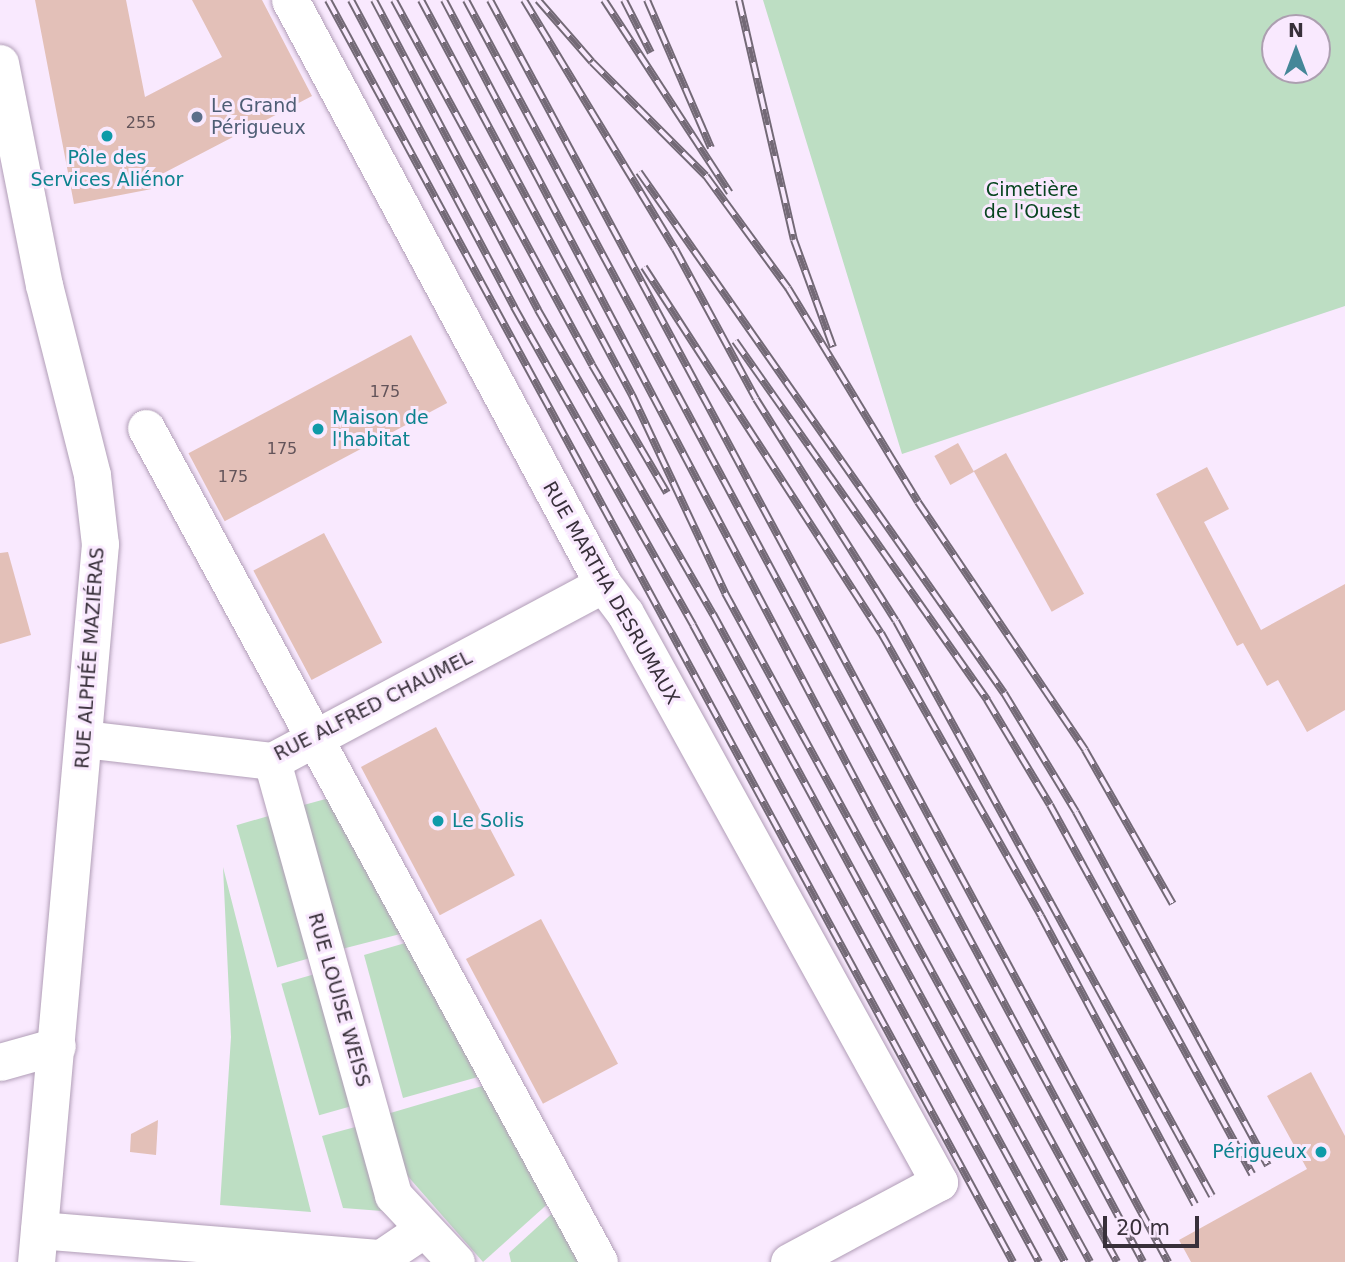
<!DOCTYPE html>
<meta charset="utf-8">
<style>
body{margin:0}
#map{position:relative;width:1345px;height:1262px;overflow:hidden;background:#f9e9fe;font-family:"DejaVu Sans",sans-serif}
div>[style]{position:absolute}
.green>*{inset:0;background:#bddec3;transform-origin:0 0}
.building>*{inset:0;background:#e3c0b8;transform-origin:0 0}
.roads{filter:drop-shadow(0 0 2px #b19eb7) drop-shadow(0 0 2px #b19eb7)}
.minor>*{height:37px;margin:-18.5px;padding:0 18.5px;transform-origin:18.5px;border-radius:18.5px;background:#fff}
.rail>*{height:8px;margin-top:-4px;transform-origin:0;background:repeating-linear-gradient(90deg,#f9e9fe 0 16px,#736976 0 32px);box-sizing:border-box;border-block:2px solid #736976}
.dots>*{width:19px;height:19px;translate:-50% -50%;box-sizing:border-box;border:4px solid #f9e9fe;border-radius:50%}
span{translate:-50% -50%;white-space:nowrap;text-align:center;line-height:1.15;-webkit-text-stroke:6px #f9e9fe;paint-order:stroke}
.number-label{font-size:16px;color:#63545a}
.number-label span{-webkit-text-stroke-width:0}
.service-label{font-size:19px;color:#4e5e75}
.left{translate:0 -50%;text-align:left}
.culture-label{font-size:19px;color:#0d838f}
.right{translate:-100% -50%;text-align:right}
.park-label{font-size:19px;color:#07451f}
.street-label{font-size:19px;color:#38303a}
.north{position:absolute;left:1261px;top:14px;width:70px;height:70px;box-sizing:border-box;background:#f9e9fe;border:2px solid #ac9fb0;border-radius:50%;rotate:0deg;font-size:19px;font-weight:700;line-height:28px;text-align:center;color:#38303a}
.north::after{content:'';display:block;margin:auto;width:24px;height:32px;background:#458798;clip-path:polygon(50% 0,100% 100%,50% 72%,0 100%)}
.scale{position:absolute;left:1103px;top:1216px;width:96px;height:32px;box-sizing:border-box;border:4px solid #38303a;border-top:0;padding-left:9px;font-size:21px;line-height:24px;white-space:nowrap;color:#38303a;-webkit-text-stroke:5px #f9e9fe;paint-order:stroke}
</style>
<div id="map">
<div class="green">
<div style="clip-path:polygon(evenodd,763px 0,1345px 0,1345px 306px,902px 454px,763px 0,1275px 28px,1317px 28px,1317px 70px,1275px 70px,1275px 28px)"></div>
<div style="clip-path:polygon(333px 797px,408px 932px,338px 950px,300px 806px)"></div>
<div style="left:272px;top:815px;width:148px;height:37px;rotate:74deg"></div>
<div style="clip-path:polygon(223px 867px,311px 1212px,220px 1205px,231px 1037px)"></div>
<div style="clip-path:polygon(412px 941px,485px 1075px,403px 1098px,364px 955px)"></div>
<div style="left:315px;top:974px;width:137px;height:35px;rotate:74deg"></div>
<div style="clip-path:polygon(489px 1084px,552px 1200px,483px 1262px,405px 1173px,387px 1114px)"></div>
<div style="clip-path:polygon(359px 1126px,382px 1211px,343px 1208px,322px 1136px)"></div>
<div style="clip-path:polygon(557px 1209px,586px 1262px,511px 1262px,509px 1253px)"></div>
</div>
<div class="building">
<div style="clip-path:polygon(35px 0,126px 0,145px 97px,222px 57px,192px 0,262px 0,312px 96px,160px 175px,162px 187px,74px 204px)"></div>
<div style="left:411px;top:335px;width:77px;height:252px;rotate:62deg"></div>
<div style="left:958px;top:443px;width:33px;height:27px;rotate:61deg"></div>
<div style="left:1006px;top:453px;width:161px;height:37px;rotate:61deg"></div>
<div style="clip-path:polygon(1207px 467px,1229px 509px,1204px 522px,1261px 630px,1345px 584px,1345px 710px,1307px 732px,1278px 680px,1267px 686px,1243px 643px,1237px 646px,1156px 494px)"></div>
<div style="left:324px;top:533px;width:124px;height:80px;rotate:62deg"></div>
<div style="clip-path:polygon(8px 552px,31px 635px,0 644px,0 553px)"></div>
<div style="left:436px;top:727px;width:168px;height:85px;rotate:62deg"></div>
<div style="left:541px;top:919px;width:164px;height:85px;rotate:62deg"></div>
<div style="clip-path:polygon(1311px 1072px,1345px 1136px,1345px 1262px,1191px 1262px,1179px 1240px,1307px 1169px,1267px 1096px)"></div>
<div style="clip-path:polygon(158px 1120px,156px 1155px,130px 1152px,131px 1134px)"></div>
</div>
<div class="roads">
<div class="minor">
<div style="left:290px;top:0;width:663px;rotate:61.81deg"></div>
<div style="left:603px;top:584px;width:36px;rotate:53deg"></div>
<div style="left:625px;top:613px;width:650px;rotate:61.11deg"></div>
<div style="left:939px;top:1182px;width:170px;rotate:151.9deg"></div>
<div style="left:0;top:63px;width:226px;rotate:78.8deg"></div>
<div style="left:44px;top:285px;width:196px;rotate:75.8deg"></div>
<div style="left:92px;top:475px;width:69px;rotate:83.4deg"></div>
<div style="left:100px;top:544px;width:721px;rotate:95.09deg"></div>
<div style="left:146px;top:428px;width:949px;rotate:61.49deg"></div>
<div style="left:84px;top:739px;width:189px;rotate:6.7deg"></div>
<div style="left:272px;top:761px;width:375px;rotate:-28.1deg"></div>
<div style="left:272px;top:761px;width:451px;rotate:74.4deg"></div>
<div style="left:393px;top:1195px;width:92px;rotate:46.8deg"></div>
<div style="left:0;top:1062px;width:59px;rotate:-15.7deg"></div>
<div style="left:39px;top:1230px;width:343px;rotate:4.7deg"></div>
<div style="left:381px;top:1258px;width:52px;rotate:-34deg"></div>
</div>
</div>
<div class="rail">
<div style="left:328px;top:0;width:1436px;rotate:61.51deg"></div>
<div style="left:351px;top:0;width:348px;rotate:62deg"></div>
<div style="left:514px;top:307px;width:365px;rotate:60.6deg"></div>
<div style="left:693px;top:625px;width:725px;rotate:61.49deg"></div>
<div style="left:374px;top:0;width:351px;rotate:62.1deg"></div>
<div style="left:538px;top:310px;width:351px;rotate:60.1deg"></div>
<div style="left:713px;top:614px;width:737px;rotate:61.49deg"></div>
<div style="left:394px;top:0;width:415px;rotate:61.5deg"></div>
<div style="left:592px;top:365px;width:148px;rotate:59.6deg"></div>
<div style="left:421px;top:0;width:448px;rotate:61.9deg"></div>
<div style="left:632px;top:395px;width:219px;rotate:64.8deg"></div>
<div style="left:725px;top:593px;width:762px;rotate:61.38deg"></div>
<div style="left:444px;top:0;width:928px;rotate:62.19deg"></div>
<div style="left:877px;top:821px;width:502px;rotate:61.44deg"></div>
<div style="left:466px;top:0;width:1432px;rotate:61.79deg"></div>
<div style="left:490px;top:0;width:1433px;rotate:61.75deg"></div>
<div style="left:524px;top:0;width:291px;rotate:58.8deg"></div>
<div style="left:675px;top:249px;width:170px;rotate:61.6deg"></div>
<div style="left:756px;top:399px;width:262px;rotate:57.8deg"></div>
<div style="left:896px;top:621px;width:656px;rotate:61.21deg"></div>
<div style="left:538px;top:0;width:82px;rotate:48.9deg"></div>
<div style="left:592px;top:62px;width:161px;rotate:45deg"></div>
<div style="left:706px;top:176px;width:139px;rotate:53.8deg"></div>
<div style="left:788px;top:288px;width:250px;rotate:58.7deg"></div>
<div style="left:918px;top:502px;width:299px;rotate:56deg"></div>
<div style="left:1085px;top:750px;width:177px;rotate:60.3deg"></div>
<div style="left:604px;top:0;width:230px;rotate:56.9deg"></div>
<div style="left:624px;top:0;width:59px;rotate:63deg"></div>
<div style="left:647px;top:0;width:161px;rotate:66.6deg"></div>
<div style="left:739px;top:0;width:246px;rotate:77.1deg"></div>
<div style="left:794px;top:240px;width:114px;rotate:70deg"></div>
<div style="left:639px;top:172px;width:636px;rotate:54.99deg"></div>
<div style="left:1004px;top:693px;width:139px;rotate:58.8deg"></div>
<div style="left:1076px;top:812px;width:402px;rotate:61.5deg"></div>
<div style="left:644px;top:267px;width:436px;rotate:57.1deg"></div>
<div style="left:881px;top:633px;width:325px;rotate:60.5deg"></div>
<div style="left:1041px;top:916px;width:327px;rotate:61.9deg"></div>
<div style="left:735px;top:341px;width:439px;rotate:54.9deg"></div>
<div style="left:987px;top:700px;width:122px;rotate:59deg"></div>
<div style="left:1050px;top:805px;width:421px;rotate:61.3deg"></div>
</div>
<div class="dots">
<div style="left:197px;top:117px;background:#5c6f8a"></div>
<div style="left:107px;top:136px;background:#0f9aa8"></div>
<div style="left:318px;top:429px;background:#0f9aa8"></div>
<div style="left:438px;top:821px;background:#0f9aa8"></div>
<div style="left:1321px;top:1152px;background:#0f9aa8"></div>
</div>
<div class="number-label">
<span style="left:141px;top:123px">255</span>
<span style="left:385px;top:392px">175</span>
<span style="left:282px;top:449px">175</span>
<span style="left:233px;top:477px">175</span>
</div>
<div class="service-label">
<span class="left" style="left:211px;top:117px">Le Grand<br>Périgueux</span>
</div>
<div class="culture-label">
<span style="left:107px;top:169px">Pôle des<br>Services Aliénor</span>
<span class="left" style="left:332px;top:429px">Maison de<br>l'habitat</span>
<span class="left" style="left:452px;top:821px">Le Solis</span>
<span class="right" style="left:1307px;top:1152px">Périgueux</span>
</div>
<div class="park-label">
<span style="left:1032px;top:201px">Cimetière<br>de l'Ouest</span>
</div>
<div class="street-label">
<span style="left:611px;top:593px;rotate:60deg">RUE MARTHA DESRUMAUX</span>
<span style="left:90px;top:658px;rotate:-86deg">RUE ALPHÉE MAZIÉRAS</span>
<span style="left:373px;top:706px;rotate:-27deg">RUE ALFRED CHAUMEL</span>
<span style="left:339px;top:1000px;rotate:74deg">RUE LOUISE WEISS</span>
</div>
<div class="north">N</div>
<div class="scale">20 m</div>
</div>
